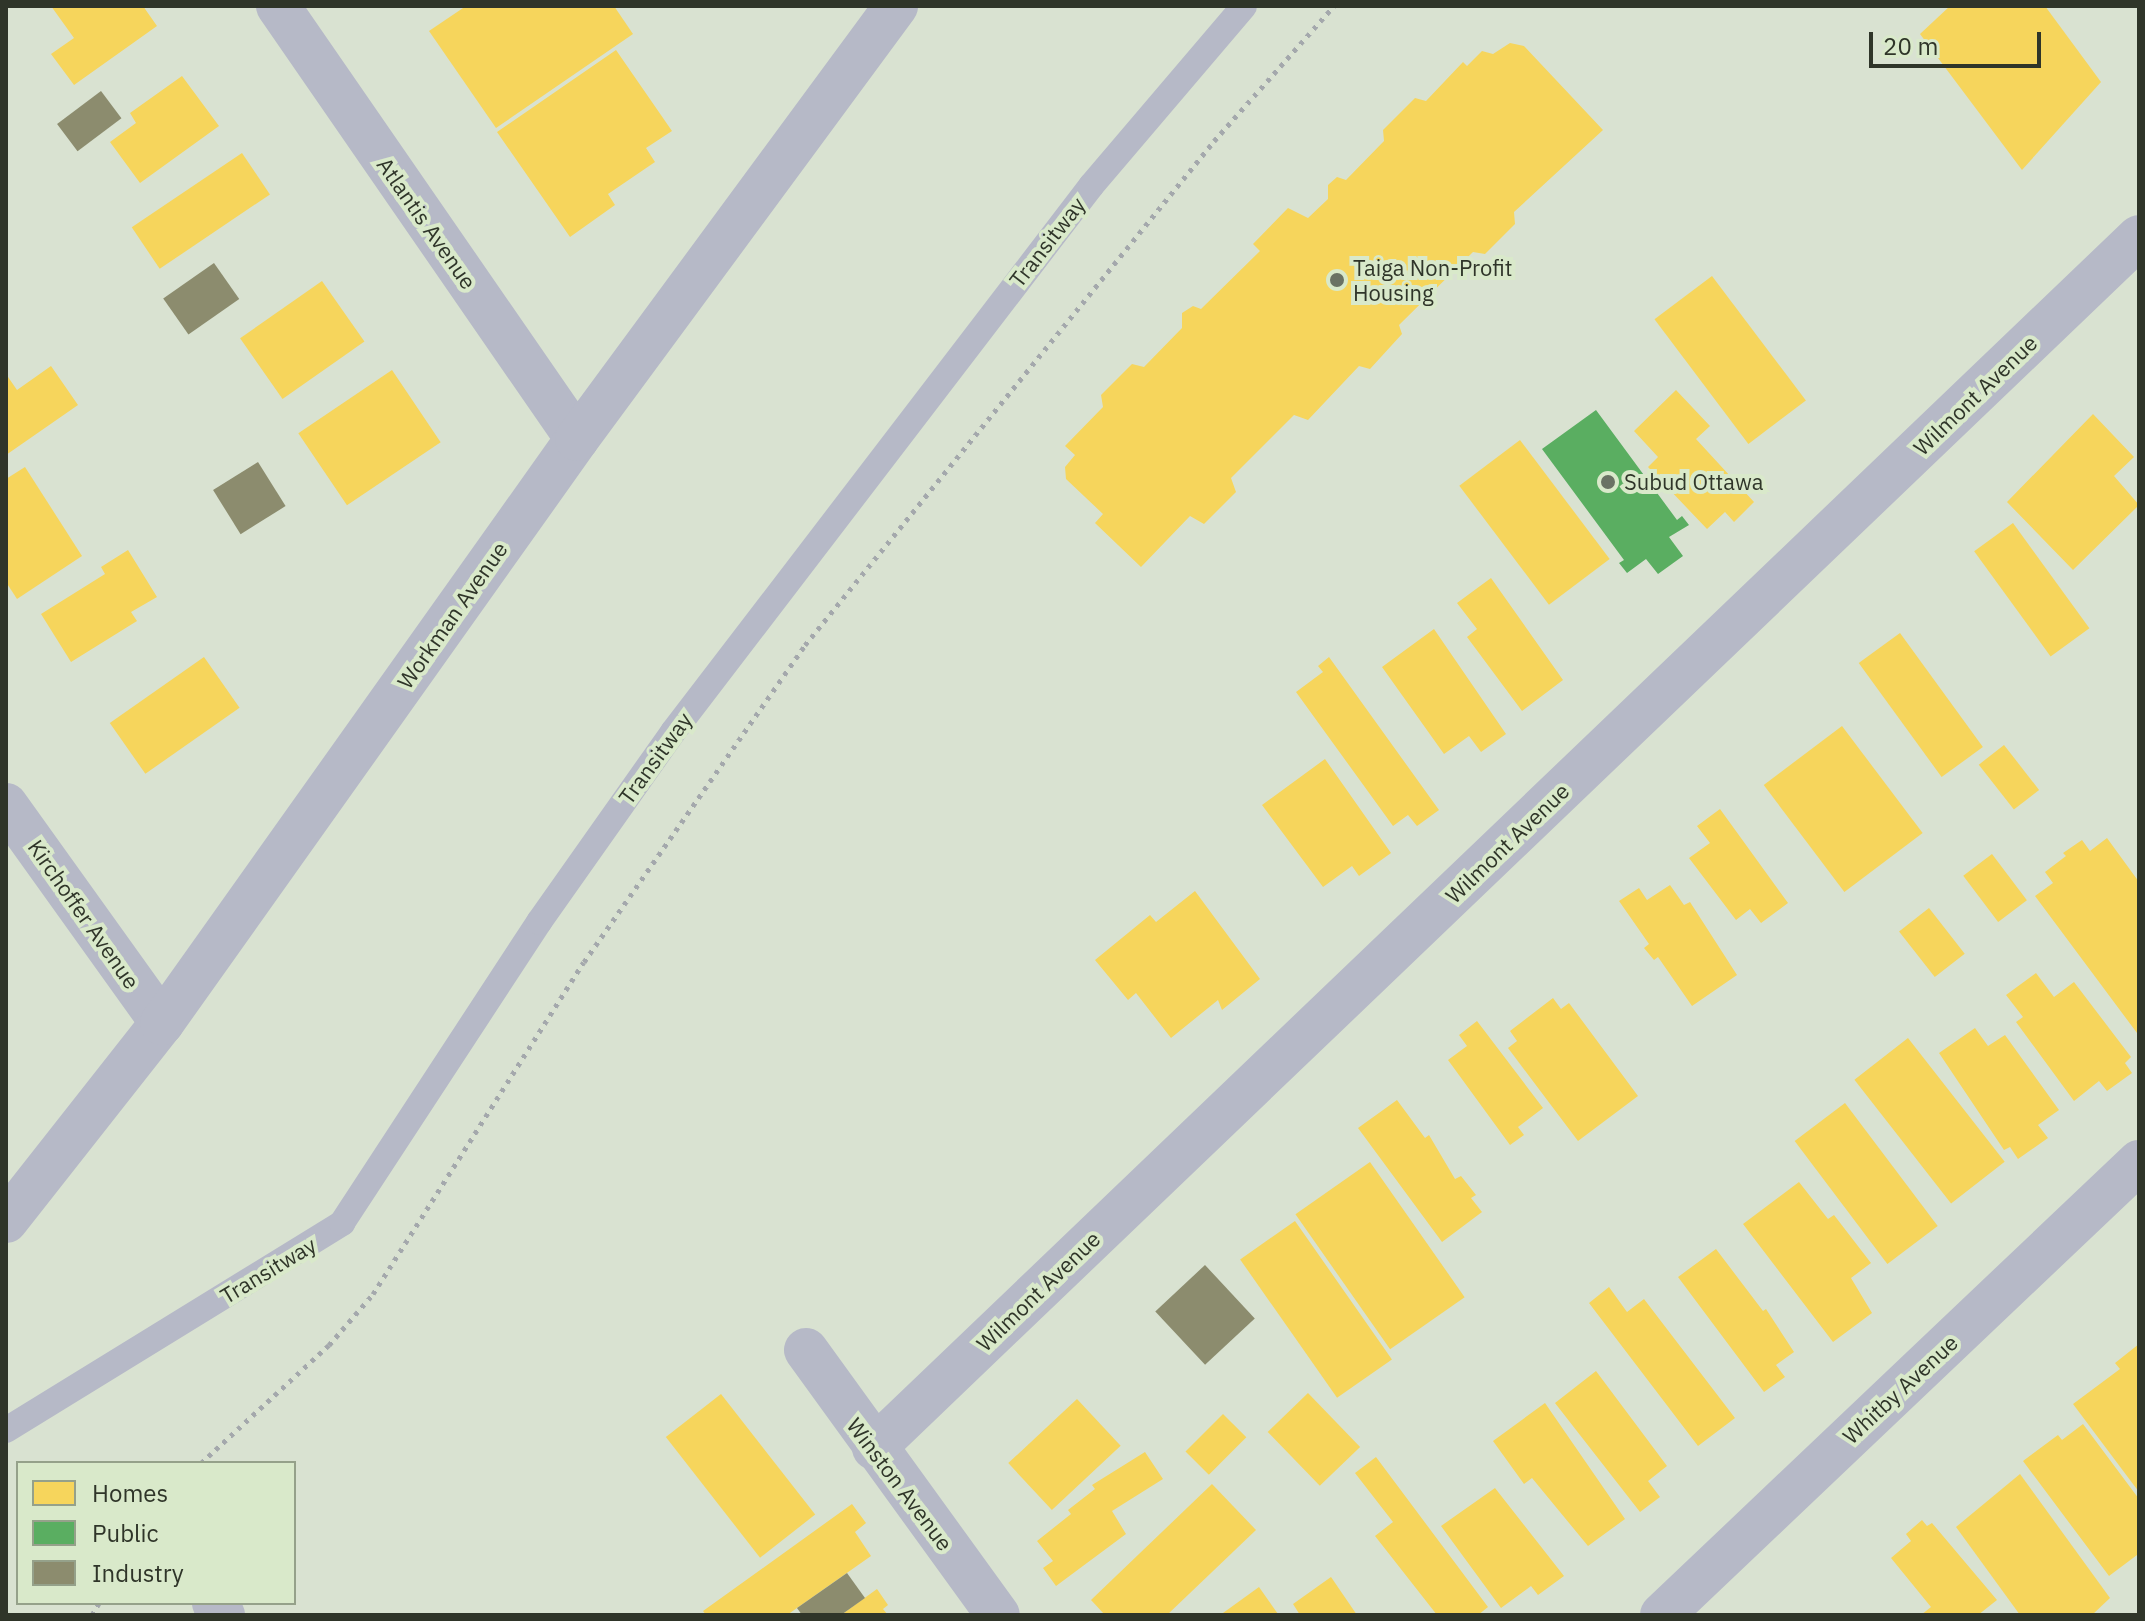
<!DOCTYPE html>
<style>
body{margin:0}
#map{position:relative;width:2145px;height:1621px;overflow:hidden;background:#d9e2d1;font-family:"IBM Plex Sans",sans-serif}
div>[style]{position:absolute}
.homes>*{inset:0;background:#f6d55c;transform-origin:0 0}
.public>*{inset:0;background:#5aae61}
.industry>*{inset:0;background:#8c8c6e;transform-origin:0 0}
.path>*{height:5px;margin-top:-2.5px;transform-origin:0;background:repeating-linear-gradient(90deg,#a4a8ac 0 4px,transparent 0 10px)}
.lane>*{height:26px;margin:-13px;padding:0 13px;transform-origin:13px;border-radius:13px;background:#b6b9c7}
.street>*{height:44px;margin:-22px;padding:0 22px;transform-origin:22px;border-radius:22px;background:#b6b9c7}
.dots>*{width:22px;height:22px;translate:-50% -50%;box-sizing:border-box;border:4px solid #d9e9ca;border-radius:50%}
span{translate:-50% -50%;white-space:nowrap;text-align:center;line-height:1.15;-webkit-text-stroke:8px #d9e9ca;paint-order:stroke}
.street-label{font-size:22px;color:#2f3529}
.poi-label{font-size:22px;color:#2f3529}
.left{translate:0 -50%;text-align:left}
.frame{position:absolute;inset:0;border:8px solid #2f3529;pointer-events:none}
.legend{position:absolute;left:16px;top:1461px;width:280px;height:144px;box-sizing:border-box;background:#d9e9ca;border:2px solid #95a18a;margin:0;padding:10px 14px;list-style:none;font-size:24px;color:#2f3529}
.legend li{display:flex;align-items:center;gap:16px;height:40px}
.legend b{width:40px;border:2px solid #95a18a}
.scale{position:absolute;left:1869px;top:32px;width:172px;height:36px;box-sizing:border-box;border:4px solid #2f3529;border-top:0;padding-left:10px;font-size:24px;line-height:28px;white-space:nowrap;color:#2f3529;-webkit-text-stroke:6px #d9e9ca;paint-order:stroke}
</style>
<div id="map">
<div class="homes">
<div style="clip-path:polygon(51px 6px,143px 6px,157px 26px,74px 85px,51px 54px,74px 38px)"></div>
<div style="clip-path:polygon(466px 6px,614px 6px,633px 34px,496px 128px,429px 31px)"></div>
<div style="clip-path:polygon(1950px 6px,2045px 6px,2101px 82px,2022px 170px,1920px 34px)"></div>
<div style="clip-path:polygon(1510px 43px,1524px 46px,1603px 130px,1514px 212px,1515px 224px,1485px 254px,1473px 252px,1399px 325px,1402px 334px,1370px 369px,1359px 366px,1308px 420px,1294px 415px,1231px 478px,1236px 492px,1204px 524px,1190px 516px,1141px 567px,1095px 523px,1103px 514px,1066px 479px,1065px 467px,1075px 455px,1065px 446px,1103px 407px,1101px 395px,1132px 364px,1144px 367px,1182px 328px,1182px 313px,1193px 306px,1201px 309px,1260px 251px,1253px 244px,1288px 208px,1308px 218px,1328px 199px,1328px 185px,1337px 177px,1346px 180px,1384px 141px,1383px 130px,1415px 98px,1426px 101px,1463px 62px,1467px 66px,1482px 51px,1493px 54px)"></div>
<div style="clip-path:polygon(616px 50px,672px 131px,646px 148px,655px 162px,608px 194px,615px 205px,570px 237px,497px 132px)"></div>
<div style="clip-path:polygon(182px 76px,219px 126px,140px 183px,110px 142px,136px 123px,130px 113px)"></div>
<div style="left:242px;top:153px;width:50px;height:133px;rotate:56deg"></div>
<div style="left:1712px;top:276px;width:156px;height:72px;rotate:53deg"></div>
<div style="left:322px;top:281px;width:74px;height:100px;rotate:55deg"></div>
<div style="clip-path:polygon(51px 366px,78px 405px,6px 455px,6px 374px,17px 390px)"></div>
<div style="left:392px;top:370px;width:87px;height:113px;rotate:56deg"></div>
<div style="clip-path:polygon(1676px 390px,1710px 426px,1696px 439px,1754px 502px,1734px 522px,1725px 512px,1707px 529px,1648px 467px,1658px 457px,1634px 431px)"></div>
<div style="clip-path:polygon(2093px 414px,2134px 457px,2114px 476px,2139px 505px,2073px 570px,2007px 502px)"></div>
<div style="left:1520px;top:440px;width:149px;height:76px;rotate:53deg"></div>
<div style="clip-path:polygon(25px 467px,82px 556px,17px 599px,6px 582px,6px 479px)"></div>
<div style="left:2013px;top:523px;width:130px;height:48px;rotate:54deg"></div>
<div style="clip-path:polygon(128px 550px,157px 597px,131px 612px,137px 621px,71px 662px,41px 614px,105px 574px,101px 567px)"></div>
<div style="clip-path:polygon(1491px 578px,1563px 680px,1522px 711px,1467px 637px,1477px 629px,1457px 603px)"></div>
<div style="clip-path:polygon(1434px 629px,1506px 734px,1481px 752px,1469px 736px,1444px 754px,1382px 667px)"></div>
<div style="left:1900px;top:633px;width:141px;height:51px;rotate:54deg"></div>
<div style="left:204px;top:657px;width:62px;height:115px;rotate:55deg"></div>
<div style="clip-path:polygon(1329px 657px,1439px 810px,1417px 826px,1408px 815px,1393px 826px,1296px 692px,1323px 672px,1318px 666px)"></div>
<div style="left:1842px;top:726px;width:134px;height:98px;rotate:53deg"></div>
<div style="left:2004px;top:745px;width:57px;height:32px;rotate:52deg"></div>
<div style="clip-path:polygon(1325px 759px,1391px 853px,1359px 876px,1352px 866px,1323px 887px,1262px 805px)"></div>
<div style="clip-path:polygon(1720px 809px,1788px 903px,1761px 923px,1750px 909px,1736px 920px,1689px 858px,1710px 843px,1697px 826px)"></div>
<div style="clip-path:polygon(2107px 838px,2139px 882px,2137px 1033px,2035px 896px,2053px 883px,2045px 872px,2066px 856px,2063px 853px,2082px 840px,2090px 851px)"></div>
<div style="left:1992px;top:854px;width:58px;height:36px;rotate:53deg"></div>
<div style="clip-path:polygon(1670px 885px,1684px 905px,1690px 902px,1737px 975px,1692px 1006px,1658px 957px,1654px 960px,1644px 948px,1649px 944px,1619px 901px,1639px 888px,1647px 900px)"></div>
<div style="clip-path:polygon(1195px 891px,1260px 979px,1222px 1010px,1218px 1000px,1171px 1038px,1136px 993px,1128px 1000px,1095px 960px,1150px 915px,1156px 922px)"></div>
<div style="left:1929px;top:908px;width:58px;height:38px;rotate:52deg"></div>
<div style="clip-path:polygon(2036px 973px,2054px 997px,2074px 982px,2131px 1057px,2125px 1063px,2132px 1073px,2107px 1091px,2099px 1081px,2074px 1101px,2016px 1022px,2023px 1017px,2006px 995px)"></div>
<div style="clip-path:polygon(1553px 998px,1561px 1009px,1569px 1003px,1638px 1096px,1578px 1141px,1508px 1048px,1517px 1041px,1510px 1031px)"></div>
<div style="clip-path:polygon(1477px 1021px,1543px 1108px,1518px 1127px,1524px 1135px,1510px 1145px,1448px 1060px,1467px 1046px,1459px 1035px)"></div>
<div style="clip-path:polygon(1975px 1028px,1988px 1046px,2005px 1035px,2059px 1110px,2038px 1125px,2048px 1138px,2018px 1159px,2010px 1147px,2004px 1150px,1939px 1053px)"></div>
<div style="left:1908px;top:1038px;width:157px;height:68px;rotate:52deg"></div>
<div style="clip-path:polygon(1397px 1100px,1425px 1138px,1429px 1135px,1455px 1179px,1461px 1176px,1476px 1195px,1471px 1198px,1482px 1212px,1442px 1242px,1358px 1128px)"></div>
<div style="left:1845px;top:1103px;width:154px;height:63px;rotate:53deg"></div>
<div style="left:1370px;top:1162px;width:165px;height:91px;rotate:55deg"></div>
<div style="clip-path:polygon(1799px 1182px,1828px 1219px,1834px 1215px,1871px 1263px,1851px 1278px,1872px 1313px,1833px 1342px,1743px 1224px)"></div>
<div style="left:1295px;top:1221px;width:169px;height:67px;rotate:55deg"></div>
<div style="clip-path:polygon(1716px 1249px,1763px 1311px,1766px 1309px,1794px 1352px,1776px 1365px,1785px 1377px,1764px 1392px,1678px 1277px)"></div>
<div style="clip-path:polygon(1609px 1287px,1627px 1312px,1644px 1299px,1735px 1418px,1698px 1446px,1589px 1303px)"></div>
<div style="clip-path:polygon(2139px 1344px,2139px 1492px,2073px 1404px,2120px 1369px,2115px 1363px)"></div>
<div style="clip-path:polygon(1596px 1371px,1667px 1466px,1648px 1481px,1660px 1497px,1640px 1512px,1555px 1403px)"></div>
<div style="left:1308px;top:1393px;width:75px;height:56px;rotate:46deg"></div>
<div style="left:721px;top:1394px;width:153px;height:70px;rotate:52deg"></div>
<div style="left:1077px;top:1399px;width:64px;height:94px;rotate:47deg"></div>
<div style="clip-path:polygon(1545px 1403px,1625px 1519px,1588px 1546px,1532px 1478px,1524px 1484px,1493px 1441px)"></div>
<div style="left:1223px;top:1414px;width:33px;height:53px;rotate:45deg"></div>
<div style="clip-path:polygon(2083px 1424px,2139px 1499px,2139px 1559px,2137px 1555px,2109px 1576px,2023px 1461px,2058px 1435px,2062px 1440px)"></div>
<div style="clip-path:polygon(1145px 1452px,1163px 1479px,1112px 1511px,1126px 1534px,1056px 1586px,1043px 1568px,1053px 1561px,1037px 1541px,1071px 1514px,1068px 1510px,1095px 1489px,1092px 1485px)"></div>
<div style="clip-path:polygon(1376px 1457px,1488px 1607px,1478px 1615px,1437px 1615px,1375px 1536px,1393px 1522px,1355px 1473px)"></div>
<div style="clip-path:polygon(2020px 1474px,2110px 1598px,2092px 1615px,2020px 1615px,1956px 1527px)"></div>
<div style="clip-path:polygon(1212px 1484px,1256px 1530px,1167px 1615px,1105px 1615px,1091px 1600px)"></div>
<div style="clip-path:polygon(1495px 1488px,1564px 1576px,1538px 1595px,1531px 1586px,1501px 1608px,1441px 1526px)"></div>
<div style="clip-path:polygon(852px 1504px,866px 1523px,855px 1532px,871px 1556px,787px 1615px,706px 1615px,703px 1611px)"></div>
<div style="clip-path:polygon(1922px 1520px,1927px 1526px,1932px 1523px,1997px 1600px,1978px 1615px,1921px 1615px,1931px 1607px,1891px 1558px,1911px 1541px,1906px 1534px)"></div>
<div style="clip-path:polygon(1331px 1577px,1357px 1615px,1300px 1615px,1293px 1604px)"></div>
<div style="clip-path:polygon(1259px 1587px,1278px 1614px,1224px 1615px,1223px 1613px)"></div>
<div style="clip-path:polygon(877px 1589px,888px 1605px,883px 1609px,888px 1615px,841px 1615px)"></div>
</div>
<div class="public">
<div style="clip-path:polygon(1596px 410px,1677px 520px,1682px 516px,1689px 525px,1669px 537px,1683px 556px,1658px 574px,1646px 559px,1627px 573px,1619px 563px,1624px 560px,1542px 449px)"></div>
</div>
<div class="industry">
<div style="left:101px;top:91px;width:34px;height:55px;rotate:53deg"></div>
<div style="left:214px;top:263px;width:44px;height:62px;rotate:55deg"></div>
<div style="left:258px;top:462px;width:52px;height:53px;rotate:58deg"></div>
<div style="left:1205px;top:1265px;width:73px;height:68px;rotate:47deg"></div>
<div style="clip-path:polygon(847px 1573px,865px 1598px,841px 1615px,802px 1615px,797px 1608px)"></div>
</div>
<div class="path">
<div style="left:201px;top:1463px;width:174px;rotate:-42.7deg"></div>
<div style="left:329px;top:1345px;width:67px;rotate:-49.2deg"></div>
<div style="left:373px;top:1294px;width:393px;rotate:-57.6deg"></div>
<div style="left:584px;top:962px;width:386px;rotate:-55.1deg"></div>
<div style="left:805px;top:645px;width:649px;rotate:-50.94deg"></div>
<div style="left:1214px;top:141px;width:181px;rotate:-48.4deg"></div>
<div style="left:92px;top:1615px;width:14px;rotate:-60deg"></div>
</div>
<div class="lane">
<div style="left:6px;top:1430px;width:395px;rotate:-31.6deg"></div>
<div style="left:342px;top:1223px;width:360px;rotate:-56.8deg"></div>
<div style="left:539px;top:922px;width:232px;rotate:-54.8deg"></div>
<div style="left:673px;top:732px;width:688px;rotate:-52.56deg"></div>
<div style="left:1091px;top:186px;width:236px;rotate:-49.6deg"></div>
</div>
<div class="street">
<div style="left:278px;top:6px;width:526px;rotate:55.37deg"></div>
<div style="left:6px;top:805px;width:268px;rotate:54.4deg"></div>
<div style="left:6px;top:1221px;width:252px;rotate:-51.8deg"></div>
<div style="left:162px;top:1023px;width:716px;rotate:-54.6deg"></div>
<div style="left:577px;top:439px;width:538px;rotate:-53.62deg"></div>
<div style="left:806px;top:1350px;width:327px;rotate:54.1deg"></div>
<div style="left:874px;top:1448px;width:1751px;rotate:-43.75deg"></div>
<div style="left:214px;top:1603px;width:15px;rotate:53deg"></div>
<div style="left:1662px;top:1615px;width:658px;rotate:-43.52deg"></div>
</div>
<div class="dots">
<div style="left:1337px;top:280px;background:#6a7264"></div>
<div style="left:1608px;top:482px;background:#6a7264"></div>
</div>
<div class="street-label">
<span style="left:427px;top:223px;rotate:55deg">Atlantis Avenue</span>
<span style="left:1047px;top:242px;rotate:-52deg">Transitway</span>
<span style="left:1975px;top:395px;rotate:-44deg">Wilmont Avenue</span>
<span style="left:452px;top:615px;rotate:-55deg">Workman Avenue</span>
<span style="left:655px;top:758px;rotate:-54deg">Transitway</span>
<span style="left:1507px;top:843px;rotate:-44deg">Wilmont Avenue</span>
<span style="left:84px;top:914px;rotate:55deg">Kirchoffer Avenue</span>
<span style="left:268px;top:1270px;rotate:-31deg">Transitway</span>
<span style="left:1038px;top:1291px;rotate:-44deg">Wilmont Avenue</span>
<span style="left:1900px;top:1389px;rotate:-43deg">Whitby Avenue</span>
<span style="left:900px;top:1484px;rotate:53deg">Winston Avenue</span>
</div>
<div class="poi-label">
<span class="left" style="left:1353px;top:280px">Taiga Non-Profit<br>Housing</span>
<span class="left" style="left:1624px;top:482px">Subud Ottawa</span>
</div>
<div class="frame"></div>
<ul class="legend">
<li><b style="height:22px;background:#f6d55c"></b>Homes</li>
<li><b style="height:22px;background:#5aae61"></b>Public</li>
<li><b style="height:22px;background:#8c8c6e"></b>Industry</li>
</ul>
<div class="scale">20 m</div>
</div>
